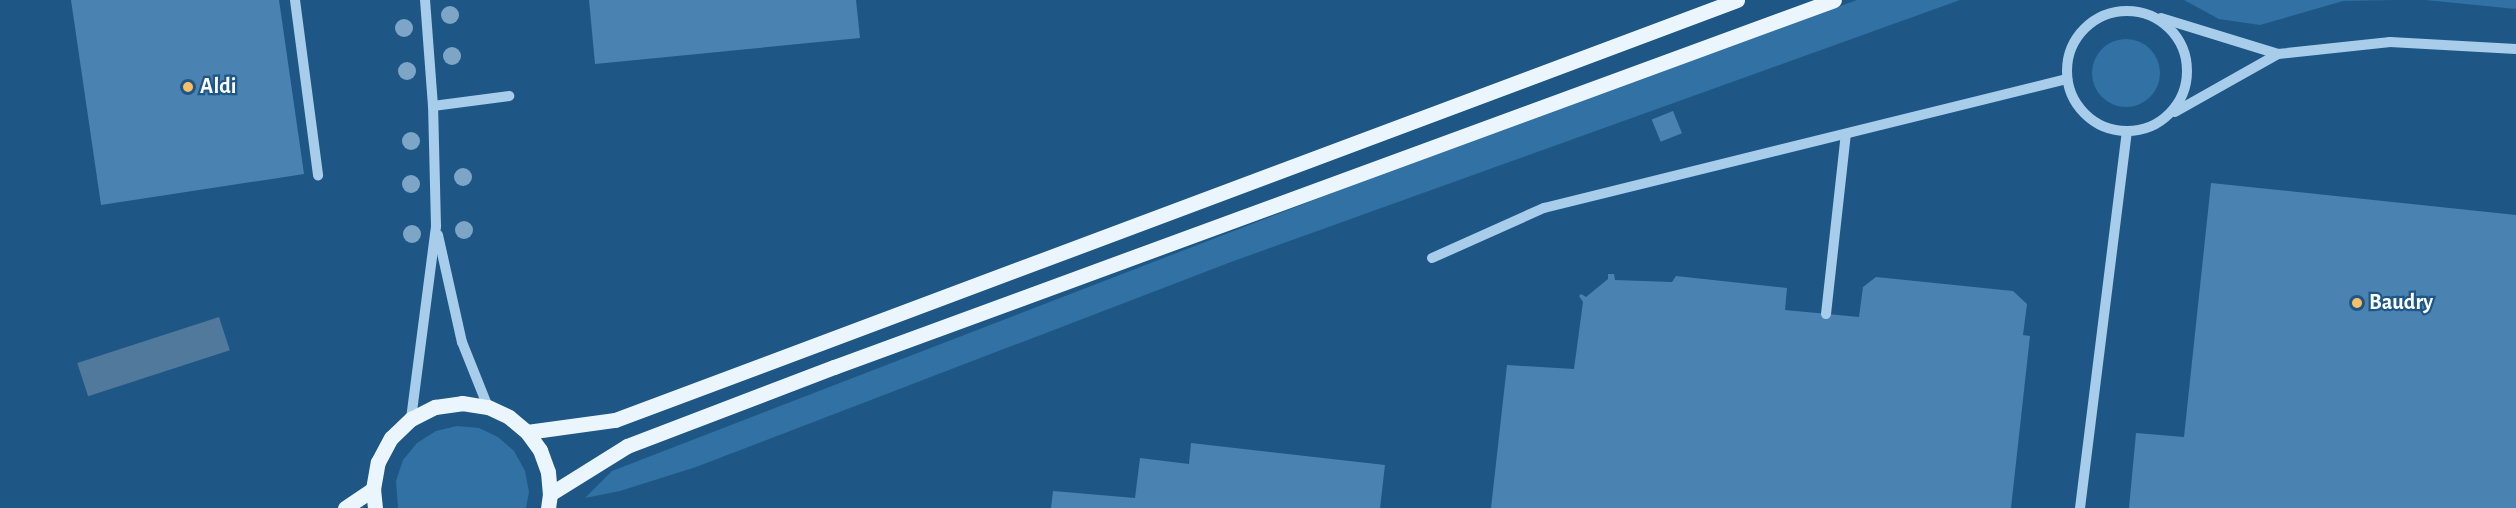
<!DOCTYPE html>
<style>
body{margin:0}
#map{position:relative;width:2516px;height:508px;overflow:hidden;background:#1e5786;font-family:"Alegreya Sans",sans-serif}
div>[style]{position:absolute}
.green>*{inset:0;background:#3171a4}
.round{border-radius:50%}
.water>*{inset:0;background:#50799b;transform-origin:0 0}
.building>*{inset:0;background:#4a83b1;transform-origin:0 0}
.minor>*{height:10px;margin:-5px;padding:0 5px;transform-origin:5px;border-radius:5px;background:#a7cdeb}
.minor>.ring{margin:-5px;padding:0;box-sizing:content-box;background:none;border:10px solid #a7cdeb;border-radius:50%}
.major>*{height:15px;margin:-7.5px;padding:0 7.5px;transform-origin:7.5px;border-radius:7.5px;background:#ebf5fe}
.trees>*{width:18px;height:18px;margin:-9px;border-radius:50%;background:#7da5c5}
.dots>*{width:16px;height:16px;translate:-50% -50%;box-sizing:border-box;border:3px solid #1e5786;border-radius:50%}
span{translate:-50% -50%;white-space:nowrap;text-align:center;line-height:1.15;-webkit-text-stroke:4.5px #1e5786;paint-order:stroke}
.poi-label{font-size:22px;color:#fff;font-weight:700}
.left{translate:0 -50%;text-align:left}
</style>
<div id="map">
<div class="green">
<div style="clip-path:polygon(1857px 0,1960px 0,1231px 262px,696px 467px,620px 491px,585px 498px,612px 471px,1451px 147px)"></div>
<div style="clip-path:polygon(2184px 0,2396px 0,2343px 1px,2260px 25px,2219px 19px)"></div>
<div style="clip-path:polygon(2425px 0,2516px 0,2516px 9px)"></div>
<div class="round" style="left:2092px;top:39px;width:68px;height:68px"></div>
<div style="clip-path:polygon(457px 426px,479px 428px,498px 437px,514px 451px,525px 471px,529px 492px,526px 508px,398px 508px,396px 481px,403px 460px,417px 443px,436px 431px)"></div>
</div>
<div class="water">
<div style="left:219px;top:317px;width:35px;height:149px;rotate:72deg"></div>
</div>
<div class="building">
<div style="clip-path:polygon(71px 0,279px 0,304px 174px,101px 205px)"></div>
<div style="clip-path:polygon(589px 0,856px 0,860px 38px,595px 64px)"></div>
<div style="left:1673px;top:111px;width:24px;height:23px;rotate:68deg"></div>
<div style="clip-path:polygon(2211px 183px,2516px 215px,2516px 508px,2129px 508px,2136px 433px,2184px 437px)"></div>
<div style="clip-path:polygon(1608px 274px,1614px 274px,1615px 280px,1672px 282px,1676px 276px,1787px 288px,1785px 310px,1859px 317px,1863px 287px,1876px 277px,2013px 291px,2027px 304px,2023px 335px,2030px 336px,2011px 508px,1491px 508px,1507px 365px,1574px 369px,1583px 302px,1579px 296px,1581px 294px,1586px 297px,1608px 279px)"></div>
<div style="clip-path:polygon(1191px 443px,1385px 465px,1380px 508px,1051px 508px,1053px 491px,1135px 498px,1140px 458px,1189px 464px)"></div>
</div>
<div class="minor">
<div style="left:295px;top:0;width:177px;rotate:82.5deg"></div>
<div class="ring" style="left:2067px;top:11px;width:110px;height:110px"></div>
<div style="left:2161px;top:18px;width:122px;rotate:17.1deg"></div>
<div style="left:433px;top:106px;width:77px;rotate:-7.5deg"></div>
<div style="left:2175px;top:112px;width:118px;rotate:-29.4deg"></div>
<div style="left:2278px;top:54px;width:113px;rotate:-6.1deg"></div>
<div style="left:2390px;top:42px;width:126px;rotate:3.2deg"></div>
<div style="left:438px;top:235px;width:110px;rotate:77.4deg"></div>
<div style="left:462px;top:342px;width:70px;rotate:68.2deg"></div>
<div style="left:1432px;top:258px;width:123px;rotate:-24.1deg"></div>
<div style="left:1544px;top:208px;width:539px;rotate:-13.86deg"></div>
<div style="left:1826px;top:314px;width:181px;rotate:-83.7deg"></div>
<div style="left:411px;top:419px;width:195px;rotate:-82.6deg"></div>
<div style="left:436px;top:226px;width:120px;rotate:-91.4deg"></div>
<div style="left:433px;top:106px;width:106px;rotate:-94.3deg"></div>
<div style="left:2080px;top:508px;width:379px;rotate:-82.9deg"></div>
</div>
<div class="major">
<div style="left:527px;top:432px;width:89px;rotate:-7.8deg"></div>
<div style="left:615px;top:420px;width:1198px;rotate:-20.52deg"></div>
<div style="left:550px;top:494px;width:91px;rotate:-31.9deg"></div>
<div style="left:627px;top:446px;width:222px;rotate:-20.9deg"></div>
<div style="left:834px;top:367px;width:1065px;rotate:-20.15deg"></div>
<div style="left:345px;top:508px;width:34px;rotate:-34deg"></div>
<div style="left:375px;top:508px;width:19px;rotate:-96deg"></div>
<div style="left:373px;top:489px;width:27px;rotate:-80deg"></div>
<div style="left:378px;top:462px;width:27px;rotate:-62deg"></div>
<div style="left:391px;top:438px;width:28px;rotate:-44deg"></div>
<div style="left:411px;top:419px;width:27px;rotate:-27deg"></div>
<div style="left:435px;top:407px;width:27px;rotate:-8deg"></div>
<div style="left:462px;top:403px;width:26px;rotate:9deg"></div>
<div style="left:488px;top:407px;width:23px;rotate:25deg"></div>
<div style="left:509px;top:417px;width:23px;rotate:40deg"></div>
<div style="left:527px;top:432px;width:22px;rotate:54deg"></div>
<div style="left:540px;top:450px;width:23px;rotate:70deg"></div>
<div style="left:548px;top:472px;width:22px;rotate:85deg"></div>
<div style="left:550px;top:494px;width:14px;rotate:98deg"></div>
</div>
<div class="trees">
<div style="left:450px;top:15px"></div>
<div style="left:404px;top:28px"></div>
<div style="left:452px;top:56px"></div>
<div style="left:407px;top:71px"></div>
<div style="left:411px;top:141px"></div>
<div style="left:463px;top:177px"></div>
<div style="left:411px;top:184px"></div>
<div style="left:464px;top:230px"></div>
<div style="left:412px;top:234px"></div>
</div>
<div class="dots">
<div style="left:188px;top:87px;background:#fabf66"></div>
<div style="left:2357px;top:303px;background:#fabf66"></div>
</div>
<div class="poi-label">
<span class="left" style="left:200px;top:87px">Aldi</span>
<span class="left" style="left:2369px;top:303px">Baudry</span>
</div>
</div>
